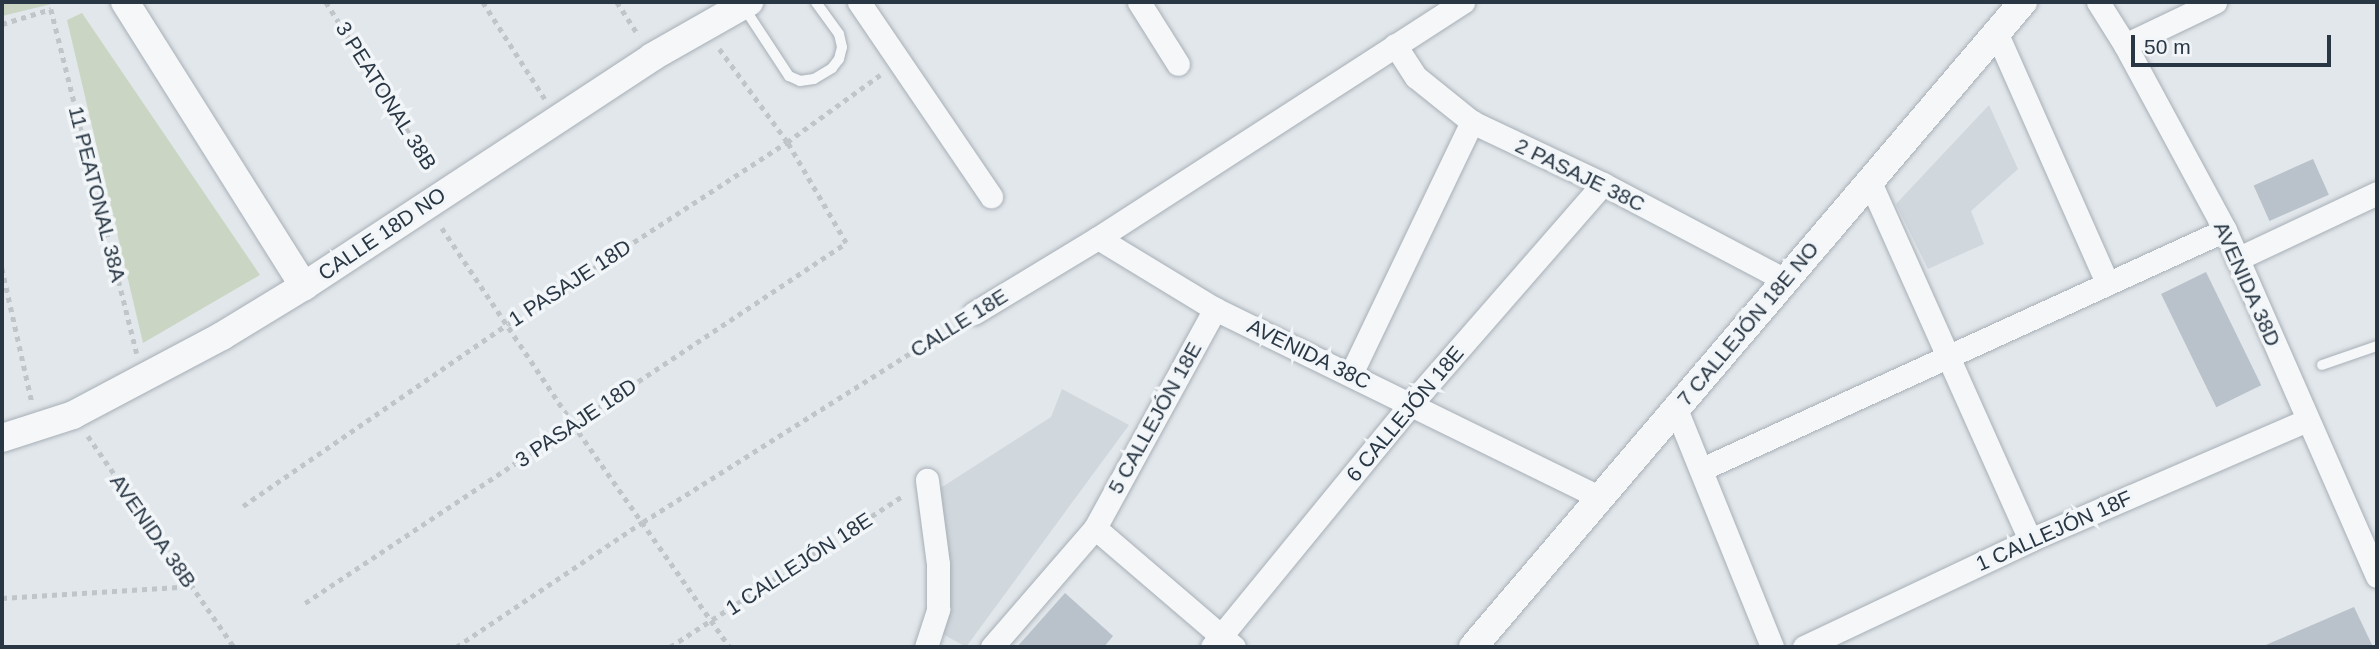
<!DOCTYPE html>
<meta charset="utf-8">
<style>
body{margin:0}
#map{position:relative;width:2379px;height:649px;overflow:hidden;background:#e2e7eb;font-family:Helvetica,sans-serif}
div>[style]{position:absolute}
.built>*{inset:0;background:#d0d7dd}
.green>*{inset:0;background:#cad6c3}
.building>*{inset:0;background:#b9c1ca;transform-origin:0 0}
.path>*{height:4.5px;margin-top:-2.25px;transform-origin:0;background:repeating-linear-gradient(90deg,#c0c5ca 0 5px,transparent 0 10px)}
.roads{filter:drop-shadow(0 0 2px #a7afb6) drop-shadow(0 0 2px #a7afb6)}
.service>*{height:10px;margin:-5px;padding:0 5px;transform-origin:5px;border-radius:5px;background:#f5f7f9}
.minor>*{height:23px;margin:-11.5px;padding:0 11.5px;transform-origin:11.5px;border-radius:11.5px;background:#f5f7f9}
.tertiary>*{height:28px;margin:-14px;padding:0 14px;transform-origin:14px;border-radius:14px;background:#f5f7f9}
span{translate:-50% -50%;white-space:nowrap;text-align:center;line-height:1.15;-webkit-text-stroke:7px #f2f6f8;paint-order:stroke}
.street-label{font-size:21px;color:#293745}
.frame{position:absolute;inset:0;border:4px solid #293745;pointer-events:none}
.scale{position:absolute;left:2131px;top:35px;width:200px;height:32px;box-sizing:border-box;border:4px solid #293745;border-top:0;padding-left:9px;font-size:21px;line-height:24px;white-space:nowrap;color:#293745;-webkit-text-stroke:5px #f2f6f8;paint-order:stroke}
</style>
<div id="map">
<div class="built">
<div style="clip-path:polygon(1989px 105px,2018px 169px,1971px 211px,1984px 244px,1928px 269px,1896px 204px)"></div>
<div style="clip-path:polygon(1062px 389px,1129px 425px,966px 647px,941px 633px,939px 489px,1051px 417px)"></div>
</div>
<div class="green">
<div style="clip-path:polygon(2px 2px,60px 2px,2px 16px)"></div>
<div style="clip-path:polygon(82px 13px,260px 275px,143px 343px,67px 20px)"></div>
</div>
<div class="building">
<div style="left:2313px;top:159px;width:39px;height:65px;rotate:66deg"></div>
<div style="left:2206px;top:272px;width:126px;height:50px;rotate:64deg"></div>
<div style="clip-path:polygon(1065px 593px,1113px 636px,1104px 647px,1017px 647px)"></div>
<div style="clip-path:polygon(2354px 607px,2373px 647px,2261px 647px)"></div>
</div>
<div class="path">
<div style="left:326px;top:2px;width:198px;rotate:57.6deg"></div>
<div style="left:483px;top:2px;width:115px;rotate:57.4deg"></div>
<div style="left:617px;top:2px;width:40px;rotate:57.1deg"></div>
<div style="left:2px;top:24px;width:51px;rotate:-17deg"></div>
<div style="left:51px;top:9px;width:355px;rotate:76deg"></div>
<div style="left:442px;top:228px;width:236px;rotate:56.2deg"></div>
<div style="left:573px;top:424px;width:273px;rotate:54.9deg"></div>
<div style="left:2px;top:268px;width:137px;rotate:77.4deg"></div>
<div style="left:88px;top:436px;width:257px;rotate:55.3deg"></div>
<div style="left:243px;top:506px;width:321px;rotate:-34.5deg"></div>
<div style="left:508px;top:324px;width:333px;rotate:-33.1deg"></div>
<div style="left:787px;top:142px;width:115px;rotate:-35.8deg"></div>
<div style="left:2px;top:598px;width:189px;rotate:-3.6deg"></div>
<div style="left:305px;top:603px;width:650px;rotate:-33.64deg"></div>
<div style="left:846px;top:243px;width:117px;rotate:-120.3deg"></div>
<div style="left:787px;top:142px;width:115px;rotate:-126.2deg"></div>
<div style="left:456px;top:647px;width:225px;rotate:-33.8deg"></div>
<div style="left:643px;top:522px;width:369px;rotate:-32.3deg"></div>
<div style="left:670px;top:647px;width:279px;rotate:-33deg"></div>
</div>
<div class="roads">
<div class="service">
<div style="left:743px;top:6px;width:84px;rotate:56.7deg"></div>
<div style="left:789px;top:76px;width:12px;rotate:24deg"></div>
<div style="left:800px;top:81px;width:14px;rotate:-8deg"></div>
<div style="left:814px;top:79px;width:21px;rotate:-31deg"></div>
<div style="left:832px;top:68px;width:11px;rotate:-52deg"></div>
<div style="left:839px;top:59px;width:12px;rotate:-76deg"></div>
<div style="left:842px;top:47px;width:13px;rotate:-103deg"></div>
<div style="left:839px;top:34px;width:39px;rotate:-126deg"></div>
<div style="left:2322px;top:365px;width:58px;rotate:-19.1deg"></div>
</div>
<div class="minor">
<div style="left:859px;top:2px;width:235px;rotate:55.8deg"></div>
<div style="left:1139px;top:2px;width:73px;rotate:57.8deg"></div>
<div style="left:2098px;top:2px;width:51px;rotate:57.9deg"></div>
<div style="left:2125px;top:45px;width:210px;rotate:61.6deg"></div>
<div style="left:2225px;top:230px;width:378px;rotate:66.3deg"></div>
<div style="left:1996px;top:32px;width:274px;rotate:66.1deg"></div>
<div style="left:1395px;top:45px;width:38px;rotate:57deg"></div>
<div style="left:1416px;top:77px;width:72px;rotate:38.8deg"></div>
<div style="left:1472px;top:122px;width:145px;rotate:25.3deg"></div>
<div style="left:1603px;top:184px;width:206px;rotate:27.8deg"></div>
<div style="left:2125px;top:45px;width:100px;rotate:-25.5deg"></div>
<div style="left:1869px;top:180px;width:394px;rotate:65.9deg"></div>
<div style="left:1098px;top:238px;width:137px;rotate:31.3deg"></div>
<div style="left:1215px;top:309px;width:429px;rotate:26.1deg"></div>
<div style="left:2237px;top:259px;width:155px;rotate:-25.2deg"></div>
<div style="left:974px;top:313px;width:145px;rotate:-31.2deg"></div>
<div style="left:1098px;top:238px;width:435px;rotate:-32.9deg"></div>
<div style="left:1351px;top:374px;width:280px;rotate:-64.4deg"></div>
<div style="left:1676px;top:409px;width:257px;rotate:68deg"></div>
<div style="left:1702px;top:469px;width:575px;rotate:-24.56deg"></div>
<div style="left:1095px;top:528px;width:183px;rotate:40.6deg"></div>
<div style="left:926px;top:647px;width:40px;rotate:-72deg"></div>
<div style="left:938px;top:609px;width:45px;rotate:-90deg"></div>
<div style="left:938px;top:564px;width:85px;rotate:-97.5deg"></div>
<div style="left:992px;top:647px;width:157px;rotate:-49.1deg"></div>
<div style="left:1095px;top:528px;width:250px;rotate:-61.3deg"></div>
<div style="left:1212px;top:647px;width:313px;rotate:-50.7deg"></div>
<div style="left:1410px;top:405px;width:293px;rotate:-48.9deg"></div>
<div style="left:1804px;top:647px;width:250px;rotate:-25.3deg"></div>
<div style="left:2030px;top:540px;width:302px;rotate:-23.4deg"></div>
</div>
<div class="tertiary">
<div style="left:125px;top:2px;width:336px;rotate:57.8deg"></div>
<div style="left:2px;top:438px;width:75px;rotate:-17.9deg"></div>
<div style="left:73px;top:415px;width:169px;rotate:-27.9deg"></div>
<div style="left:222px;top:336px;width:96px;rotate:-31.4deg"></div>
<div style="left:304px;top:286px;width:417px;rotate:-33.3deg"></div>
<div style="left:652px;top:57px;width:112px;rotate:-29.6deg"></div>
<div style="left:1473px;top:647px;width:848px;rotate:-49.55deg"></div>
</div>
</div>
<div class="street-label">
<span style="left:386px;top:96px;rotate:58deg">3 PEATONAL 38B</span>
<span style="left:1580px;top:175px;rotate:26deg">2 PASAJE 38C</span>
<span style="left:97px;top:194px;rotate:76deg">11 PEATONAL 38A</span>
<span style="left:382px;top:234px;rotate:-34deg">CALLE 18D NO</span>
<span style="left:570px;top:283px;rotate:-33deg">1 PASAJE 18D</span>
<span style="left:2247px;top:284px;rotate:66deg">AVENIDA 38D</span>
<span style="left:959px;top:323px;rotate:-32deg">CALLE 18E</span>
<span style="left:1748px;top:324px;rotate:-50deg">7 CALLEJÓN 18E NO</span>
<span style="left:1309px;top:354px;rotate:26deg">AVENIDA 38C</span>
<span style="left:1405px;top:414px;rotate:-50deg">6 CALLEJÓN 18E</span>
<span style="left:1155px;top:418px;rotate:-61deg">5 CALLEJÓN 18E</span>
<span style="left:576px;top:423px;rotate:-34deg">3 PASAJE 18D</span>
<span style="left:153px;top:531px;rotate:55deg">AVENIDA 38B</span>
<span style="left:2054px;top:531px;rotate:-24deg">1 CALLEJÓN 18F</span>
<span style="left:799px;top:564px;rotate:-33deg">1 CALLEJÓN 18E</span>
</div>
<div class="frame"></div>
<div class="scale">50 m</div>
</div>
